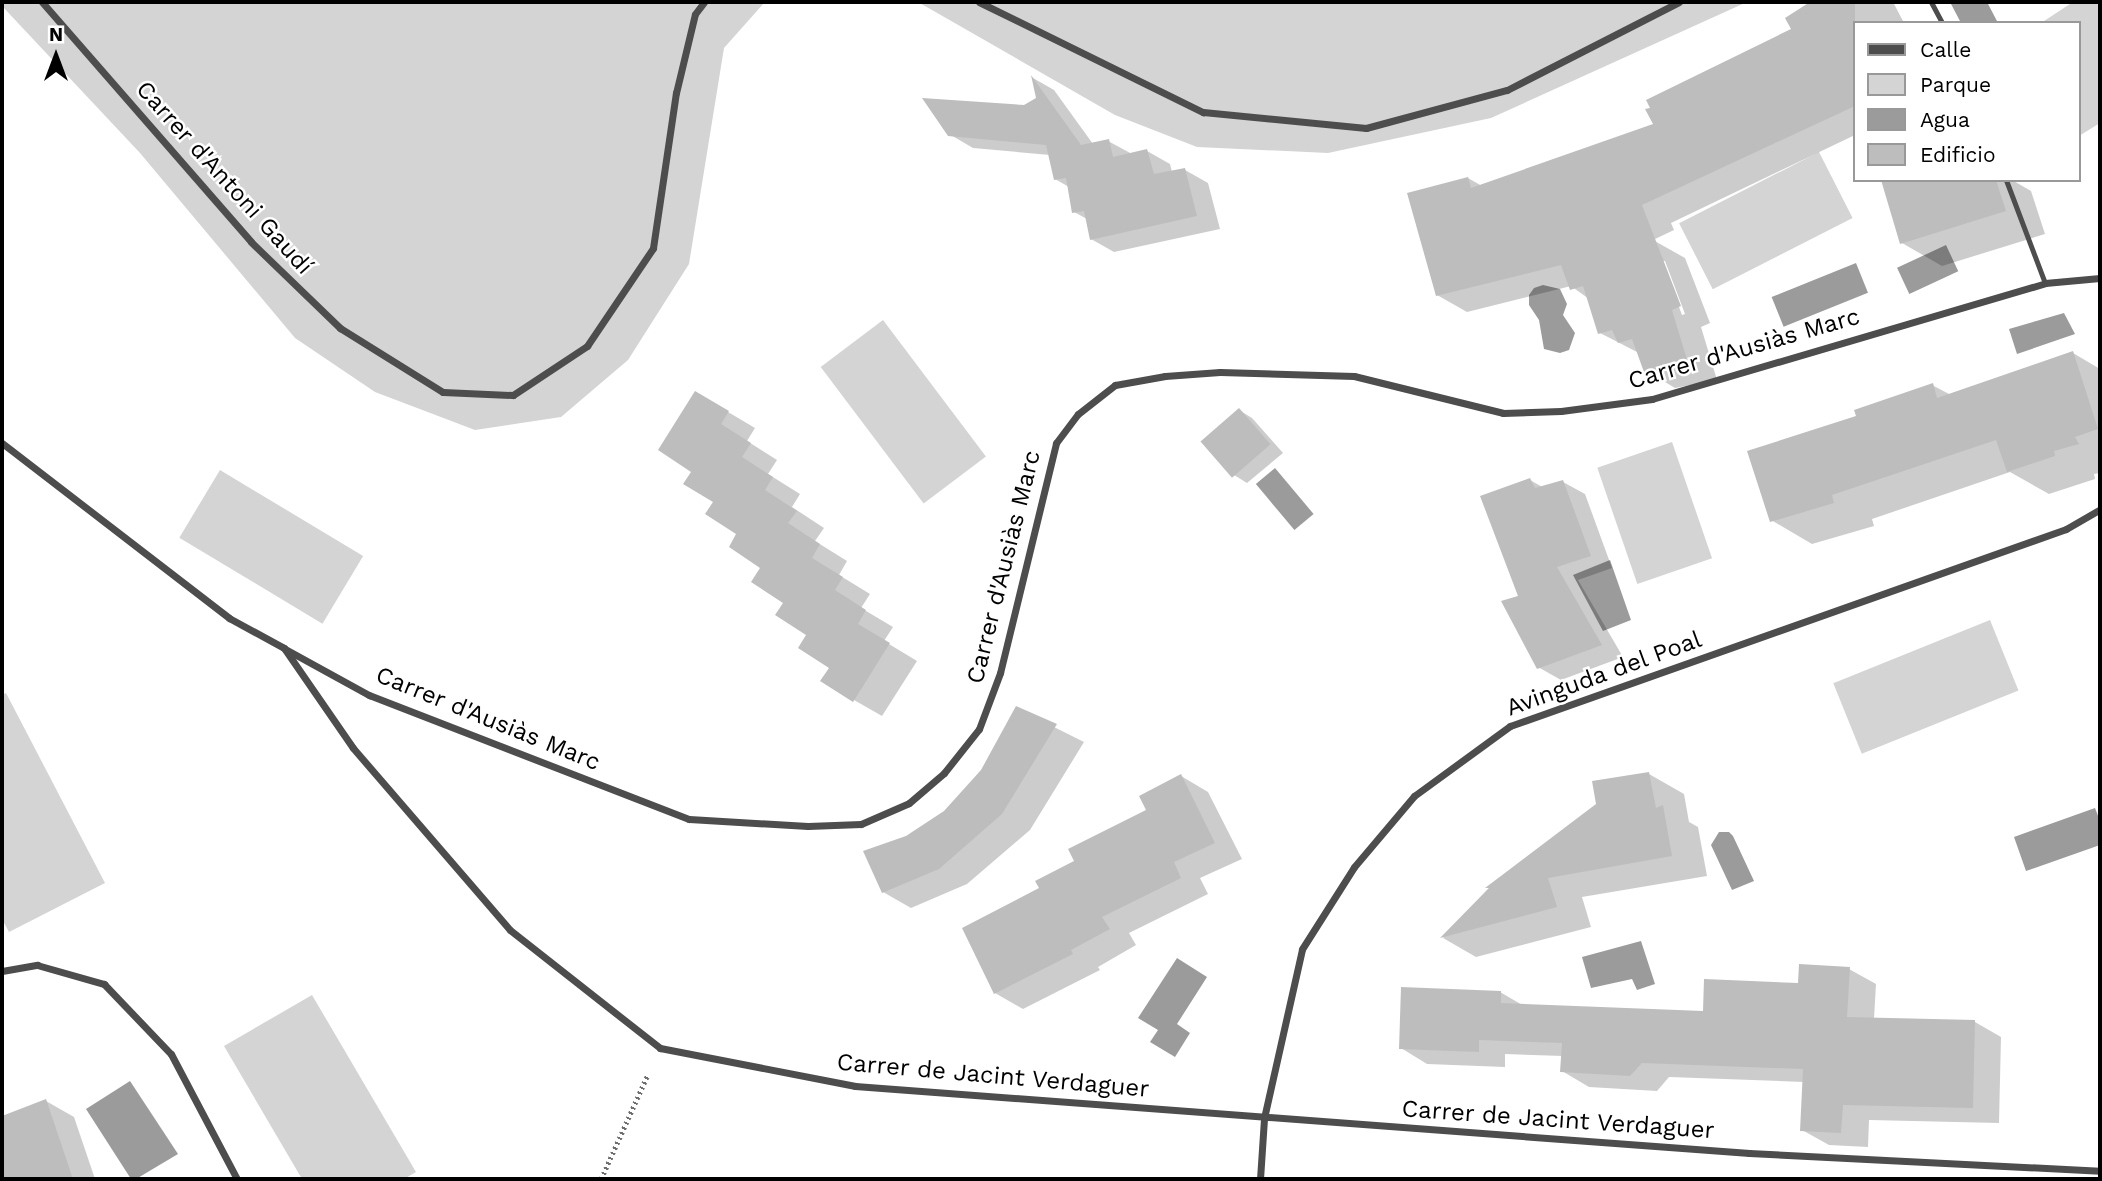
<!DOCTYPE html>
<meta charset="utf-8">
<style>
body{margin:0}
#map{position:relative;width:2102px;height:1181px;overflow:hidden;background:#fff;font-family:"Work Sans",sans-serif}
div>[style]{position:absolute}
.green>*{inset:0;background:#d4d4d4;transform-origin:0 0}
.water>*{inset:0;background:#9b9b9b;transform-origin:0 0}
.shadow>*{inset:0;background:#0003}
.building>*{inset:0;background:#bdbdbd;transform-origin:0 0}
.path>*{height:4.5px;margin-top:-2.25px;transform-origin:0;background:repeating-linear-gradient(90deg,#6f6f6f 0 2px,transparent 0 5.5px)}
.service>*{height:5px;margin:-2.5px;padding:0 2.5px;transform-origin:2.5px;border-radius:2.5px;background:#4d4d4d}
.minor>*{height:7px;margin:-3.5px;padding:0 3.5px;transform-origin:3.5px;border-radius:3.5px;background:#4d4d4d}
span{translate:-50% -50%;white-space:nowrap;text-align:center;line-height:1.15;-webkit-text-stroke:5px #fff;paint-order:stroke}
.street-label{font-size:24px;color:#000}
.frame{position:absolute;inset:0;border:4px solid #000;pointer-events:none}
.legend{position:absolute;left:1853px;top:21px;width:228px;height:161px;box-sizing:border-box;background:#fff;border:2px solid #999;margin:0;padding:9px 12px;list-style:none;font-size:21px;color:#000}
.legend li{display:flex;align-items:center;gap:14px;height:35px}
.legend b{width:35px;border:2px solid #999}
.north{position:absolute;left:21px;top:21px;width:70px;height:70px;-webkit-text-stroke:5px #fff;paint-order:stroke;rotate:0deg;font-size:19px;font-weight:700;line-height:28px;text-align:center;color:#000}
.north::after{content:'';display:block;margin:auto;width:24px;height:32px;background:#000;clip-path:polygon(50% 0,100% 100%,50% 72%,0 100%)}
</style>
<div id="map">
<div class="green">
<div style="clip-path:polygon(2px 2px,765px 2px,724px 48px,689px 264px,628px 360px,561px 417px,475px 430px,375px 392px,295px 338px,140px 153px,2px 6px)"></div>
<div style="clip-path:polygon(918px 2px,1747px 2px,1491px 118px,1328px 153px,1197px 147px,1115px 115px)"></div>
<div style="clip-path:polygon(2073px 2px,2100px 2px,2100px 123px,2079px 136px,2079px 23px,2041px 23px)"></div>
<div style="left:1819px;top:152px;width:74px;height:157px;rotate:63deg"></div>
<div style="left:883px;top:320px;width:171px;height:78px;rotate:53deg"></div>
<div style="left:1672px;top:442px;width:123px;height:79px;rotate:71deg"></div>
<div style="left:220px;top:470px;width:167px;height:79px;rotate:31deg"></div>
<div style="left:1990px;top:620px;width:76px;height:169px;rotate:68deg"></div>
<div style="clip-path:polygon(6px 693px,105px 883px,9px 932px,2px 919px,2px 695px)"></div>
<div style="clip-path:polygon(312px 995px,416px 1172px,404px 1179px,302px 1179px,224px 1046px)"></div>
</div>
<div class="water">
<div style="clip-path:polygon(1950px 2px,1987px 2px,1998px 23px,1961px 23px)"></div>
<div style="left:1946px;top:245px;width:29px;height:54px;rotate:65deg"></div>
<div style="left:1856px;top:263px;width:32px;height:91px;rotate:68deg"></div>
<div style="clip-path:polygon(1543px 285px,1560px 289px,1567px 304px,1563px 315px,1575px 333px,1569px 350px,1560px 353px,1544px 349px,1539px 320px,1529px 305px,1529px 295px,1534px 288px)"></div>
<div style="clip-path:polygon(2064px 313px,2075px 334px,2017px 354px,2009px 329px)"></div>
<div style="left:1275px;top:468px;width:60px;height:25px;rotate:50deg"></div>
<div style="clip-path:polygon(1610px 560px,1631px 620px,1603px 631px,1573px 575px)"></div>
<div style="clip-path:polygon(2095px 808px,2100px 821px,2100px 845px,2026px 871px,2014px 837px)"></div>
<div style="clip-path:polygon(1719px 832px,1729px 832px,1733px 836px,1754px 881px,1732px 890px,1711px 845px)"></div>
<div style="clip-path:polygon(1641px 941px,1655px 984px,1637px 990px,1632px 979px,1591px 988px,1582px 957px)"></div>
<div style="clip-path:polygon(1177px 958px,1207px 977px,1177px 1024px,1190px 1033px,1175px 1057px,1150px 1042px,1158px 1030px,1138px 1018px)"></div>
<div style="clip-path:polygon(130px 1081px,178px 1154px,136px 1179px,131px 1179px,86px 1109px)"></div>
</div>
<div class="shadow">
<div style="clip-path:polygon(evenodd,1813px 2px,1893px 2px,1904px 23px,1855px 23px,1855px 135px,1671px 223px,1674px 230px,1653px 240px,1685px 258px,1710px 323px,1701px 327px,1717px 380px,1675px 388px,1645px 370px,1639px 353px,1600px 333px,1589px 299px,1571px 286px,1467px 312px,1437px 295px,1468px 178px,1482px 186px,1655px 125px,1793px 30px,1788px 18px,1813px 2px,1662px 261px,1665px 261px,1685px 314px,1682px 315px,1662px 261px)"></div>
<div style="clip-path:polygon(1033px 78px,1054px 90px,1093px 144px,1108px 141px,1132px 154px,1147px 151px,1170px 164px,1172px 172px,1185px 170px,1208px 183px,1220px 229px,1114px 252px,1091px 239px,1087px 219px,1074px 212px,1069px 187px,1055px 179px,1050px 155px,973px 148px,949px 134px,1025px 107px,1038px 99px)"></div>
<div style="clip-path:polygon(1883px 180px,2012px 180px,2031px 191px,2045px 234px,1942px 266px,1902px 243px)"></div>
<div style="clip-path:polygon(2073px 353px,2100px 369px,2100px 473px,2094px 474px,2095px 479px,2049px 494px,2010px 472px,1872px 519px,1874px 526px,1812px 544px,1771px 520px,1859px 417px,1932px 385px,1951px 395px)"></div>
<div style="clip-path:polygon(723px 409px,755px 428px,747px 441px,777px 460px,768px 474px,800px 494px,792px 507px,824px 528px,815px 541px,847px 561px,839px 575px,870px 594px,861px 608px,893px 627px,884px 641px,917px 661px,882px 716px,854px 700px,693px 471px)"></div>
<div style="clip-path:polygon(1239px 410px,1252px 418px,1283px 453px,1247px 483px,1234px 475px)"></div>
<div style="clip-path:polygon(1530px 480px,1544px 488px,1563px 482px,1585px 494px,1612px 568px,1578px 580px,1623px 657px,1561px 680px,1538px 667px,1520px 597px)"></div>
<div style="clip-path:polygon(1016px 708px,1084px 742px,1030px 830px,967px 884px,911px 908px,883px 892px,907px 838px,945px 812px,982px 771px)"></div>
<div style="clip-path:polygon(1649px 774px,1684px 794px,1689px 822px,1698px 827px,1707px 876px,1582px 897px,1591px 927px,1476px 957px,1443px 938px,1489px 888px,1598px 805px)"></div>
<div style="clip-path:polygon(1181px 776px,1208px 792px,1242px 859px,1200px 878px,1208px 894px,1129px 933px,1136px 945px,1098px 967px,1100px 970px,1023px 1009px,995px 993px,1041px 889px,1149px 811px)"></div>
<div style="clip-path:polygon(1849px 969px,1876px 984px,1874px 1019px,1975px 1022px,2001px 1037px,1999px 1123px,1869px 1120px,1868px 1147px,1829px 1145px,1802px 1130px,1804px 1082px,1669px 1077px,1657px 1091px,1589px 1087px,1562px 1071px,1563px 1056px,1505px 1054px,1505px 1067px,1427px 1064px,1401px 1048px,1500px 992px,1524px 1006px,1704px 1013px)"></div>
<div style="clip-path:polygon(46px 1101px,74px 1117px,95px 1179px,2px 1179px,2px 1117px)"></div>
</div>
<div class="building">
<div style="clip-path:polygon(1810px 2px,1855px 2px,1855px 106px,1642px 205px,1681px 306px,1672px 310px,1688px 363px,1644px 372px,1632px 339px,1618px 343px,1612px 330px,1598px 334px,1583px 286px,1570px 290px,1561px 265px,1436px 296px,1407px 193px,1468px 177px,1471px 188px,1653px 124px,1645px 109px,1650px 108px,1646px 100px,1791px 29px,1785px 18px)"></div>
<div style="clip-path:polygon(1031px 75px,1081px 145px,1109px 139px,1113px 157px,1147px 149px,1154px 174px,1185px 168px,1197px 216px,1090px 240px,1084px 211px,1072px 213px,1066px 178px,1054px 180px,1046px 145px,948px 136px,922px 98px,1024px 105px,1036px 98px)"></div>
<div style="clip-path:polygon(1881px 180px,1996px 180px,2006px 211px,1900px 244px)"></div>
<div style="clip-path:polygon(2073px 351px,2098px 429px,2075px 437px,2079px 444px,2054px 451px,2055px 456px,2007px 472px,1996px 440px,1832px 495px,1834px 503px,1770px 522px,1747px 451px,1856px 416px,1854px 410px,1933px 383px,1937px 398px)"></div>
<div style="clip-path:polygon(695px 391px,729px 411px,721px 424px,751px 443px,742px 457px,773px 477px,765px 490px,797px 511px,788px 523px,820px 544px,812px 558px,843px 577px,835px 590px,866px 610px,858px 624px,890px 643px,853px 702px,820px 681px,829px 668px,798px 648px,806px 635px,775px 615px,783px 603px,751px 582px,760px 568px,729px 547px,736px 534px,705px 514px,713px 502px,683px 484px,691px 472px,658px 450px)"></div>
<div style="left:1239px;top:408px;width:48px;height:51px;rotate:49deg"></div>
<div style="clip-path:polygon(1530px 478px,1535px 488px,1563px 480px,1591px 556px,1557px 567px,1602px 645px,1537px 669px,1501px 601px,1518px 596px,1480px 496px)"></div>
<div style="clip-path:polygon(1016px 706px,1057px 724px,1002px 814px,939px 869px,882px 893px,863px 851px,906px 836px,944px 811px,981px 770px)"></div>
<div style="clip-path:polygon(1649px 772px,1656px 808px,1663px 805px,1672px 856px,1548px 878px,1557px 907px,1440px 938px,1489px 888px,1485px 888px,1596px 804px,1592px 781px)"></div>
<div style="clip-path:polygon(1181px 774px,1215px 843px,1174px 862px,1181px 878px,1102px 917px,1110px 929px,1071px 950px,1073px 954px,994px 994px,962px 928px,1039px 888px,1035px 881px,1074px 861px,1068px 849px,1146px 810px,1139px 796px)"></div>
<div style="clip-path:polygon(1799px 964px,1850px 967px,1847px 1017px,1975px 1020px,1973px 1108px,1843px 1105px,1841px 1133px,1800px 1131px,1803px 1069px,1642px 1063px,1630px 1076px,1560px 1072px,1562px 1043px,1479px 1040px,1479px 1052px,1399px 1049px,1401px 987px,1501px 991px,1501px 1003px,1703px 1011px,1704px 979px,1798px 983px)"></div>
<div style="clip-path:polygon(46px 1099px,73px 1179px,2px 1179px,2px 1116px)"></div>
</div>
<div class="path">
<div style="left:601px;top:1179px;width:115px;rotate:-65.9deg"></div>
</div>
<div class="service">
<div style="left:1931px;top:2px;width:24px;rotate:62deg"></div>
<div style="left:2006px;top:180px;width:110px;rotate:69.3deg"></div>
</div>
<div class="minor">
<div style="left:42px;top:2px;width:318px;rotate:48.9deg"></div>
<div style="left:251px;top:242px;width:124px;rotate:44deg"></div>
<div style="left:340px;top:328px;width:121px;rotate:31.9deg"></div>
<div style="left:443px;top:392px;width:70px;rotate:2.5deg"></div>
<div style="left:513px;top:395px;width:89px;rotate:-33.5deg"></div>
<div style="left:587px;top:346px;width:118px;rotate:-56deg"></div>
<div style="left:653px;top:248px;width:157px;rotate:-81.6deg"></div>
<div style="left:676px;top:93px;width:81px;rotate:-76.5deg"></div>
<div style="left:695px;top:14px;width:15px;rotate:-53deg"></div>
<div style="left:979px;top:2px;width:250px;rotate:26.2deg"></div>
<div style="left:1203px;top:112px;width:164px;rotate:5.6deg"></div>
<div style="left:1366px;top:128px;width:146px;rotate:-15.1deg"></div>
<div style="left:1507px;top:90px;width:193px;rotate:-27.1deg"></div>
<div style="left:2px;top:443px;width:287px;rotate:37.6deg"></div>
<div style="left:229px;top:618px;width:63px;rotate:28.6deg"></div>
<div style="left:284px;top:648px;width:121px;rotate:55.4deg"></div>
<div style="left:353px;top:748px;width:240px;rotate:49.2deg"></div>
<div style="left:510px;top:930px;width:191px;rotate:38.2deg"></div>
<div style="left:660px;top:1048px;width:199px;rotate:11deg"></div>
<div style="left:855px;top:1086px;width:897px;rotate:4.29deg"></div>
<div style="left:1749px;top:1153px;width:351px;rotate:2.9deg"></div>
<div style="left:287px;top:650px;width:94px;rotate:28.8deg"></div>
<div style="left:369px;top:695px;width:343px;rotate:21.2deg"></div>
<div style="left:689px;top:819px;width:119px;rotate:3.4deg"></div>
<div style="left:808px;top:826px;width:53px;rotate:-2.2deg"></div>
<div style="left:861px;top:824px;width:52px;rotate:-23.6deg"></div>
<div style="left:909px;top:803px;width:46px;rotate:-40.6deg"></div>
<div style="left:944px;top:773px;width:56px;rotate:-51.5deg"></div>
<div style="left:979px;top:729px;width:60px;rotate:-69.4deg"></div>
<div style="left:1000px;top:673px;width:237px;rotate:-76.3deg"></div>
<div style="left:1056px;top:443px;width:36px;rotate:-53deg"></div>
<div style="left:1078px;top:414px;width:47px;rotate:-38.1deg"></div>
<div style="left:1115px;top:385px;width:51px;rotate:-10.2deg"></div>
<div style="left:1165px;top:376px;width:55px;rotate:-4.2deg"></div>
<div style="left:1220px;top:372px;width:134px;rotate:1.7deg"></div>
<div style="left:1354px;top:376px;width:154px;rotate:13.9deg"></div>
<div style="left:1503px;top:413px;width:58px;rotate:-2deg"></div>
<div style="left:1561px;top:411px;width:92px;rotate:-7.5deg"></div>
<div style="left:1652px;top:399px;width:410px;rotate:-16.4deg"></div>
<div style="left:2045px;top:283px;width:55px;rotate:-5.2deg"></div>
<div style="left:2px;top:971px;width:36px;rotate:-10deg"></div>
<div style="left:37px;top:965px;width:70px;rotate:15.8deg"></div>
<div style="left:104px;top:984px;width:97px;rotate:46.3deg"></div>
<div style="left:171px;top:1054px;width:141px;rotate:62.2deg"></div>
<div style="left:1260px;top:1179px;width:61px;rotate:-86.2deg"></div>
<div style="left:1264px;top:1118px;width:173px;rotate:-77.3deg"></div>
<div style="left:1302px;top:949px;width:97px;rotate:-57.6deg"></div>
<div style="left:1354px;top:867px;width:93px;rotate:-49.8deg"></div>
<div style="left:1414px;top:796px;width:119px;rotate:-36.1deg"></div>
<div style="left:1510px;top:726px;width:590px;rotate:-19.51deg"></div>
<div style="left:2066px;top:529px;width:39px;rotate:-30deg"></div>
</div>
<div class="street-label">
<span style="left:224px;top:178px;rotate:48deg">Carrer d'Antoni Gaudí</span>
<span style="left:1744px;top:349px;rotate:-16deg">Carrer d'Ausiàs Marc</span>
<span style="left:1004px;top:567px;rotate:-76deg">Carrer d'Ausiàs Marc</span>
<span style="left:1604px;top:674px;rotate:-20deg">Avinguda del Poal</span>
<span style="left:488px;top:719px;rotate:22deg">Carrer d'Ausiàs Marc</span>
<span style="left:993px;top:1076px;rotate:5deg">Carrer de Jacint Verdaguer</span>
<span style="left:1558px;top:1120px;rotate:4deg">Carrer de Jacint Verdaguer</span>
</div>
<div class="frame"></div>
<ul class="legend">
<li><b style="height:9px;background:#4d4d4d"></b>Calle</li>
<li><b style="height:19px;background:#d4d4d4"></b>Parque</li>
<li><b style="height:19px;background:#9b9b9b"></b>Agua</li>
<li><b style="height:19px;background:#bdbdbd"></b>Edificio</li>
</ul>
<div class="north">N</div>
</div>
